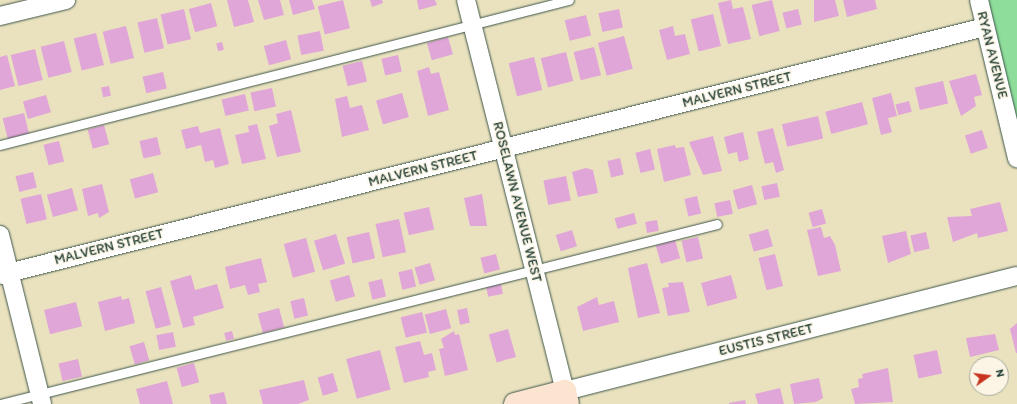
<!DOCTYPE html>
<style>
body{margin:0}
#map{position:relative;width:1017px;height:404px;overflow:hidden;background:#eae2bf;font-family:Itim,sans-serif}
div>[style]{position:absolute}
.green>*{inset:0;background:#8edd9b}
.building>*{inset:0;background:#e0a6d7;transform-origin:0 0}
.roads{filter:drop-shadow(0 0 1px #3d5649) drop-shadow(0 0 1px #3d5649)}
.lane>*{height:9px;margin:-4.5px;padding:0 4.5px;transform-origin:4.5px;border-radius:4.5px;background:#fff}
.street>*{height:18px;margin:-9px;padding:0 9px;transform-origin:9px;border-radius:9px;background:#fff}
.secondary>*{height:22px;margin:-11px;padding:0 11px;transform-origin:11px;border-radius:11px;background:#fce5d0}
span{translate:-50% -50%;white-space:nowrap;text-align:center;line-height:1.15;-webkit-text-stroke:3px #fcf5e5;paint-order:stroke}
.street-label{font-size:14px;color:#1f3d34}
.north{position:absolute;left:969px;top:356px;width:40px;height:40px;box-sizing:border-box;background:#fcf5e5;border:1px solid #a4ab9e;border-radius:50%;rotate:76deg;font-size:11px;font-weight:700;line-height:16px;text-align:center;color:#1f3d34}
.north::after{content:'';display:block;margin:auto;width:14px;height:18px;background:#c8321e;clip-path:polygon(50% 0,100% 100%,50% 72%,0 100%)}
</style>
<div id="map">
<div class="green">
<div style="clip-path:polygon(987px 0,1017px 0,1017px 121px)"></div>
</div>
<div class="building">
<div style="clip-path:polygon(227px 0,248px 0,254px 22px,234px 27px)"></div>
<div style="clip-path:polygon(258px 0,280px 0,284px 15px,264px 20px)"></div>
<div style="clip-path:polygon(289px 0,312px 0,315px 9px,293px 15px)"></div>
<div style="left:343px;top:0;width:29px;height:26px;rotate:76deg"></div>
<div style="clip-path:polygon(370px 0,382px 0,383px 3px,372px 7px)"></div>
<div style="clip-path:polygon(417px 0,435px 0,437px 5px,419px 10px)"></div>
<div style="clip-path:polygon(731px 0,733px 9px,743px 7px,751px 39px,728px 44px,718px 3px)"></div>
<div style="left:772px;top:0;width:32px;height:21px;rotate:76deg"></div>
<div style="clip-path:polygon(814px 0,835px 0,839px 16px,814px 22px)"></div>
<div style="clip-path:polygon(843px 0,875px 0,877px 9px,847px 17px)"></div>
<div style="left:211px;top:3px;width:24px;height:23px;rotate:75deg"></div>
<div style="left:184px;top:9px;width:31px;height:24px;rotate:77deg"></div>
<div style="left:619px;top:9px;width:19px;height:21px;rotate:78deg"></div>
<div style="left:798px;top:9px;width:16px;height:16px;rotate:76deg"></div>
<div style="left:713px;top:14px;width:33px;height:23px;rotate:76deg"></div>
<div style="left:586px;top:15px;width:21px;height:22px;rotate:76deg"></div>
<div style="left:157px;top:18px;width:31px;height:20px;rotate:77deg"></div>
<div style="left:126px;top:26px;width:33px;height:24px;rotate:76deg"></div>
<div style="clip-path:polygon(673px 26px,675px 36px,685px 34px,690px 54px,667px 60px,659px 30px)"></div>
<div style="left:320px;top:31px;width:20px;height:23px;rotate:79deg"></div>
<div style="left:96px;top:33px;width:33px;height:23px;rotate:76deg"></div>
<div style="left:624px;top:36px;width:34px;height:27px;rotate:75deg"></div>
<div style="left:448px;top:37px;width:18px;height:22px;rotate:74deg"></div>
<div style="left:286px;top:40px;width:20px;height:23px;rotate:75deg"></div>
<div style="left:64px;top:41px;width:32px;height:24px;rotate:76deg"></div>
<div style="left:222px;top:42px;width:8px;height:6px;rotate:76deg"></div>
<div style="left:594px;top:47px;width:29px;height:21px;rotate:76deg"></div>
<div style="left:35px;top:49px;width:32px;height:25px;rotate:76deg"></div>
<div style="left:566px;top:52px;width:30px;height:26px;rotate:76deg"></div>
<div style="clip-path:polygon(7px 55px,15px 86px,0 90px,0 57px)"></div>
<div style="left:398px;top:55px;width:17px;height:17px;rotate:77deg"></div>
<div style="left:534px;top:57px;width:34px;height:26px;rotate:76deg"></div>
<div style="left:362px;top:61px;width:21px;height:20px;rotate:76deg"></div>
<div style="clip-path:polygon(429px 67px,431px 74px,439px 72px,449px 110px,428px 116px,417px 71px)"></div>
<div style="left:163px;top:72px;width:17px;height:21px;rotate:77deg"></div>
<div style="clip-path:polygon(976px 74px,982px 95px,974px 97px,976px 106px,961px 116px,949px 81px)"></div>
<div style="left:943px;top:81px;width:23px;height:29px;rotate:77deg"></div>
<div style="left:109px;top:86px;width:10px;height:8px;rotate:79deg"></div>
<div style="left:272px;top:88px;width:19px;height:22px;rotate:78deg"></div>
<div style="left:402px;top:93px;width:25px;height:27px;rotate:74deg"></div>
<div style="clip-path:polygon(891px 93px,897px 116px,888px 118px,892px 132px,881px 135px,872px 98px)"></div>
<div style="left:245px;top:94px;width:17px;height:24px;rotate:77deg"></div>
<div style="left:46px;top:95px;width:18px;height:24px;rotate:74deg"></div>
<div style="clip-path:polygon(347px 96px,350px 108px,362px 105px,369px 130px,342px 137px,335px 99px)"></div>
<div style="left:909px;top:101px;width:11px;height:14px;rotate:75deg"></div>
<div style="left:862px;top:102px;width:23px;height:38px;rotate:75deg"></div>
<div style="clip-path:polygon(291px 110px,301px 152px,277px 157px,269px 126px,278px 123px,276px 114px)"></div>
<div style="left:24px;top:113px;width:21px;height:22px;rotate:76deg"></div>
<div style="left:818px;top:116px;width:23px;height:37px;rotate:77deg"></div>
<div style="clip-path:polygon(257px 124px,266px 159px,242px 164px,235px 135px,249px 132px,248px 126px)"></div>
<div style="left:104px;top:125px;width:20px;height:17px;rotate:75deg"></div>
<div style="clip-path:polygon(198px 126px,200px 133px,220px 128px,229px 164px,215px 168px,213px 160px,205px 162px,201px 145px,186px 149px,181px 130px)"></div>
<div style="clip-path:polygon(773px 128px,784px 170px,776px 173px,773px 162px,765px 164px,757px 132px)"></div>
<div style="left:982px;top:130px;width:19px;height:18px;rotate:72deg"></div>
<div style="clip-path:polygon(743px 132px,749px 159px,739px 162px,737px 152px,728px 154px,724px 137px)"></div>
<div style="clip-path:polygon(713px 136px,722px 171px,703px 175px,689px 142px)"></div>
<div style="left:157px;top:137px;width:18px;height:18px;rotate:77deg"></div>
<div style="left:59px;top:141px;width:21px;height:16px;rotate:76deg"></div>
<div style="clip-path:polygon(675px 145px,676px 148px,684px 147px,691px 175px,664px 182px,657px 149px)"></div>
<div style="left:650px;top:149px;width:21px;height:15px;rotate:76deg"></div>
<div style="left:620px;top:158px;width:17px;height:13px;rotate:77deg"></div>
<div style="clip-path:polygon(586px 168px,593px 170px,598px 193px,578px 197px,572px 172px)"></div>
<div style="left:33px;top:172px;width:16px;height:18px;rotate:76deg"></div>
<div style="left:153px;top:173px;width:20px;height:24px;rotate:75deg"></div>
<div style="left:566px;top:176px;width:25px;height:23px;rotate:79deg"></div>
<div style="left:777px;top:183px;width:14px;height:16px;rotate:78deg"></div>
<div style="clip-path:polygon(102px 184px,109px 212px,99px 218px,98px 213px,88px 216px,82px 189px)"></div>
<div style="left:752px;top:185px;width:20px;height:20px;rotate:75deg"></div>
<div style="left:72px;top:188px;width:23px;height:26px;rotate:75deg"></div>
<div style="left:41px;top:194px;width:26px;height:21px;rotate:77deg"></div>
<div style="clip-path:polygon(482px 194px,487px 226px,470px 226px,464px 198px)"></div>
<div style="left:697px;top:196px;width:18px;height:13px;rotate:77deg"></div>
<div style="left:730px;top:200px;width:14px;height:16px;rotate:78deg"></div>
<div style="clip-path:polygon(1000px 202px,1008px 231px,978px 238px,977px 233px,953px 242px,947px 217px,972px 216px,970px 209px)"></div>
<div style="left:429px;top:207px;width:23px;height:26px;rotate:77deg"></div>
<div style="left:822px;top:209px;width:15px;height:14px;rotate:74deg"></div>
<div style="left:634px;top:213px;width:11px;height:20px;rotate:75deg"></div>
<div style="left:399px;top:219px;width:34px;height:24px;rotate:78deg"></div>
<div style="left:657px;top:220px;width:11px;height:12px;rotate:80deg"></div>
<div style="clip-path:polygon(821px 227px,824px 238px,830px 236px,835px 245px,841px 271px,818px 276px,807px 230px)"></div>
<div style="left:768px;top:229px;width:18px;height:20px;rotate:74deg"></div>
<div style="left:572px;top:230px;width:17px;height:17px;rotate:73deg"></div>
<div style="clip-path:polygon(906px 231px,911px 254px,888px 263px,882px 236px)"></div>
<div style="left:369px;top:232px;width:27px;height:23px;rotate:77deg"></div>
<div style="left:926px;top:232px;width:17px;height:16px;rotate:77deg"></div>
<div style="left:336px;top:234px;width:31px;height:23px;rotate:73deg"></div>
<div style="left:698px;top:237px;width:22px;height:17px;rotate:77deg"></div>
<div style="left:306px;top:238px;width:35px;height:23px;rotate:75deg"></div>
<div style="left:675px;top:240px;width:19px;height:20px;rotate:74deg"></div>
<div style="left:496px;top:254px;width:16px;height:16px;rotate:76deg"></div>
<div style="left:775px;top:254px;width:33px;height:17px;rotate:76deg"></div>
<div style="clip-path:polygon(261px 258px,267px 282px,258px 284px,260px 292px,248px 295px,245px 285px,230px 289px,225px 267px)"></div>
<div style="left:430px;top:263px;width:18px;height:16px;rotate:74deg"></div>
<div style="clip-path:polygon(647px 263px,660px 313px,638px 318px,628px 268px)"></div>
<div style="left:412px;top:269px;width:18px;height:14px;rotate:77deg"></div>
<div style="clip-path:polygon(191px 275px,195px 290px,217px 284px,224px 308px,193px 317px,195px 325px,183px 328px,170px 281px)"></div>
<div style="left:349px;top:275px;width:22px;height:20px;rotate:74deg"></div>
<div style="left:731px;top:275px;width:24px;height:31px;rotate:75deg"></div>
<div style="left:382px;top:279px;width:18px;height:14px;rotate:77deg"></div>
<div style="clip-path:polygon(683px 282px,690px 312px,668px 316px,662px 288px,669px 287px,668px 283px)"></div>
<div style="left:501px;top:284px;width:10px;height:15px;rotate:79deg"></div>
<div style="left:161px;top:287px;width:39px;height:16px;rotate:75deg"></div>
<div style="clip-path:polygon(121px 296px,122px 300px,129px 298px,135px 323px,105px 331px,98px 302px)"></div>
<div style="clip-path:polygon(597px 297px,599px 305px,614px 301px,619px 322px,583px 331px,577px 307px)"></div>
<div style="left:304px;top:298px;width:18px;height:14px;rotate:77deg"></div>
<div style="left:76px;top:302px;width:25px;height:33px;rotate:76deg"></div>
<div style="left:279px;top:308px;width:20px;height:22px;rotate:75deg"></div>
<div style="left:467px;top:308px;width:15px;height:10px;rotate:79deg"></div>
<div style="left:446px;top:309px;width:20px;height:22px;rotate:75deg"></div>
<div style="left:422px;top:312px;width:21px;height:22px;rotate:76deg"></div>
<div style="clip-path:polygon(1017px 323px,1017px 353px,1016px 353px,1010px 329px)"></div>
<div style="left:508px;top:329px;width:29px;height:20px;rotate:74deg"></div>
<div style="left:232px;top:331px;width:8px;height:8px;rotate:76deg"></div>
<div style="clip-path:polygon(454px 331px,455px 335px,459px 334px,468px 370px,445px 376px,439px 349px,444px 348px,441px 339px)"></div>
<div style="left:173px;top:332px;width:15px;height:17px;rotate:79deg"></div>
<div style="clip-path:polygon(995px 334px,999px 350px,970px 357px,966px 338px)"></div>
<div style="clip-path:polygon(420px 341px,424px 355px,432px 353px,436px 370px,428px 372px,429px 377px,404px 383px,395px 347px)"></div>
<div style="left:144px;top:342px;width:19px;height:15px;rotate:74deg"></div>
<div style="left:380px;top:350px;width:41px;height:35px;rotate:75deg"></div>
<div style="left:937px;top:350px;width:24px;height:24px;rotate:78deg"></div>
<div style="left:78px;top:359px;width:18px;height:20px;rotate:77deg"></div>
<div style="left:194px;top:363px;width:20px;height:18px;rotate:75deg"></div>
<div style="clip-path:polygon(888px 368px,893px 402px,855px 404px,851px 389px,859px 387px,858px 379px,863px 378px,862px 374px)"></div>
<div style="left:333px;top:373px;width:19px;height:16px;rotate:74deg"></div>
<div style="clip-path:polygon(819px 378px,823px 398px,816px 402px,794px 404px,790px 384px)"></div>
<div style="clip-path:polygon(304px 380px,309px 400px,298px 404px,263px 404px,259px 390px)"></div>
<div style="clip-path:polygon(167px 381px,173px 404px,140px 404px,136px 389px)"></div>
<div style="clip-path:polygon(780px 388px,784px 404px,758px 404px,755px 394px)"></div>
<div style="clip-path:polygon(224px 392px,227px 404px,211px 404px,209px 395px)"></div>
<div style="clip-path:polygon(745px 400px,746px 404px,729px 404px,729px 403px)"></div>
</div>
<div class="roads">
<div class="lane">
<div style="left:0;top:145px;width:587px;rotate:-14.3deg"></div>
<div style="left:0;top:404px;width:739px;rotate:-14.09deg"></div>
</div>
<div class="street">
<div style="left:466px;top:0;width:403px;rotate:75.8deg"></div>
<div style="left:565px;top:391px;width:466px;rotate:-14.3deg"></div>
<div style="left:979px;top:0;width:163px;rotate:76.5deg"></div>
<div style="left:0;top:16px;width:68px;rotate:-13.6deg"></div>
<div style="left:0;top:235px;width:174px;rotate:76deg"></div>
<div style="left:0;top:275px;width:1016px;rotate:-14.13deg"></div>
</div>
<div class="secondary">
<div style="left:515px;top:404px;width:52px;rotate:-14.6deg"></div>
<div style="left:565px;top:391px;width:13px;rotate:77deg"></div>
</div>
</div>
<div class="street-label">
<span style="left:992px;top:55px;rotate:76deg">RYAN AVENUE</span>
<span style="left:737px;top:90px;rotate:-14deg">MALVERN STREET</span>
<span style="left:423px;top:169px;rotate:-14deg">MALVERN STREET</span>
<span style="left:517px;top:202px;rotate:76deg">ROSELAWN AVENUE WEST</span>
<span style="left:109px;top:247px;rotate:-14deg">MALVERN STREET</span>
<span style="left:766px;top:340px;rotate:-14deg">EUSTIS STREET</span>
</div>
<div class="north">N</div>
</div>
